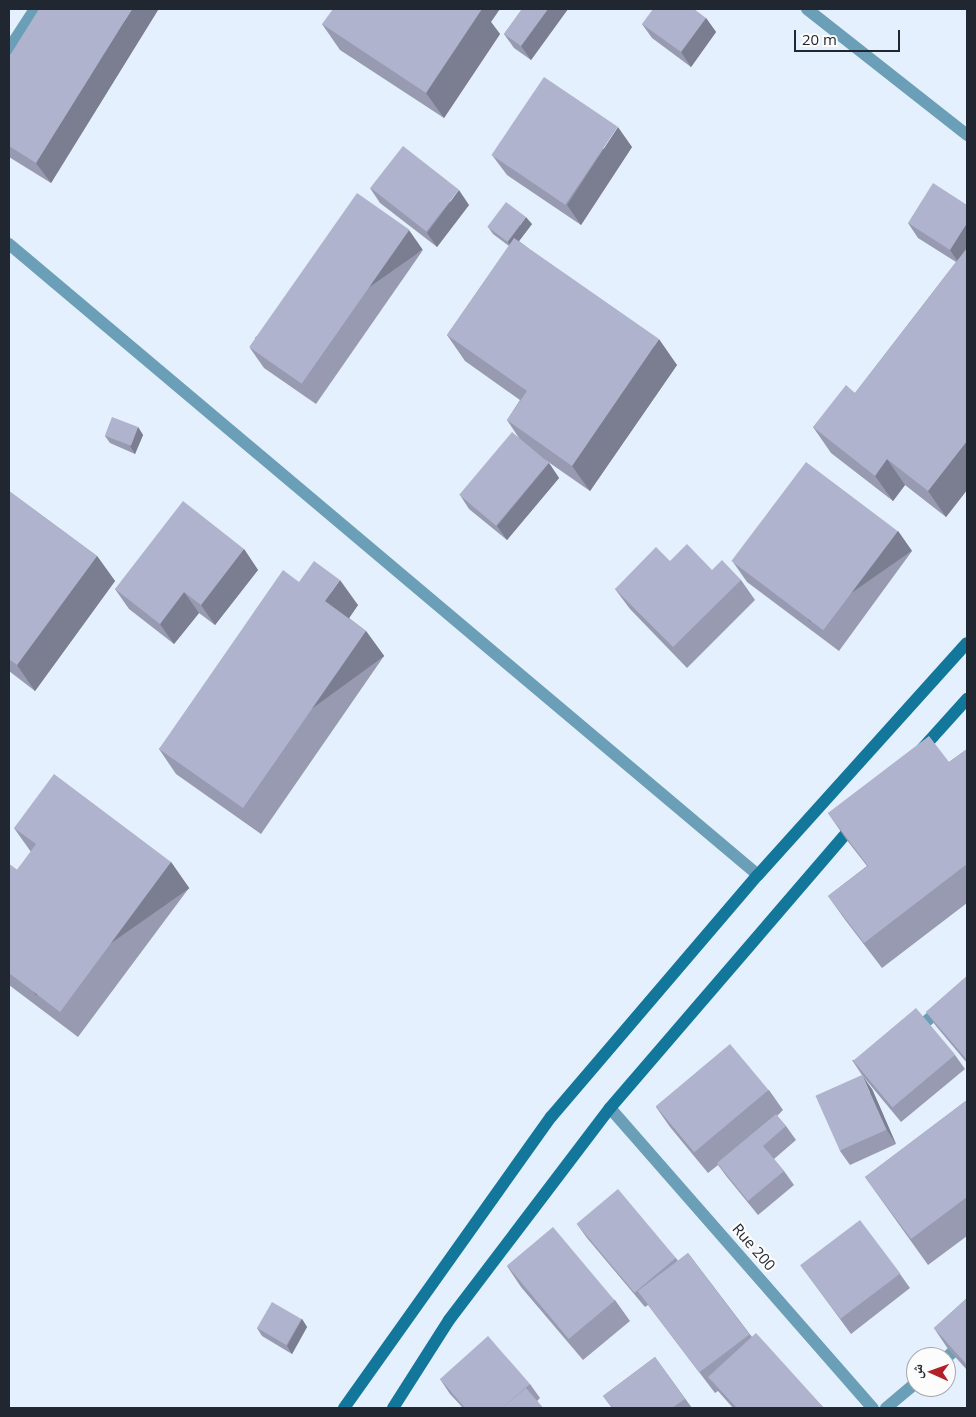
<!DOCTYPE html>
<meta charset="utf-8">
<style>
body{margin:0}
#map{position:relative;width:976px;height:1417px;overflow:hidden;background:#e4f0fe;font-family:"Open Sans","Noto Naskh Arabic",sans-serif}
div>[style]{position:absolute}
.service>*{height:12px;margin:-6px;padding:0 6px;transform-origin:6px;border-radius:6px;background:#6b9fb8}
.minor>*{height:12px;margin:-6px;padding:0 6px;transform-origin:6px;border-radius:6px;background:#6b9fb8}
.secondary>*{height:12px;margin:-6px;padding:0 6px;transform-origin:6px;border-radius:6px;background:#13779c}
.wall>*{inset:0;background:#979ab1}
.shaded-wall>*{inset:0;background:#7b7d90;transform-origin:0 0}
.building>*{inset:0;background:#b0b3ce;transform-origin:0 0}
span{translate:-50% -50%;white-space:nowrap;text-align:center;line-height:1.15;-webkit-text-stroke:4.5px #fcfcfc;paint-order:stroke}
.street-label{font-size:15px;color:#212730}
.frame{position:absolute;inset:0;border:10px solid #212730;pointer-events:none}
.north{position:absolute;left:906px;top:1347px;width:50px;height:50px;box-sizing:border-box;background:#fcfcfc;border:1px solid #a4a7aa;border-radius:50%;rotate:272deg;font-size:14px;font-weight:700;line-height:20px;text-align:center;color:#212730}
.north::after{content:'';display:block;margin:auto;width:18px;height:22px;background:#b22028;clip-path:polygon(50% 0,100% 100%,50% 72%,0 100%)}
.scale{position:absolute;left:794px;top:30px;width:106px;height:22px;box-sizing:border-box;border:2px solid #212730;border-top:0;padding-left:6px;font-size:15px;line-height:18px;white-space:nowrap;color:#212730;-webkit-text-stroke:4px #fcfcfc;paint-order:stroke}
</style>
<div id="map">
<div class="service">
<div style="left:807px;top:9px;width:204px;rotate:38.2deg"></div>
<div style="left:9px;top:49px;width:48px;rotate:-57deg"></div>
</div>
<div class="minor">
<div style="left:9px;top:244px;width:979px;rotate:40.11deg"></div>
<div style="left:913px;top:1032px;width:70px;rotate:-39.2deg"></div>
<div style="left:610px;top:1108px;width:399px;rotate:48.8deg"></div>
<div style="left:946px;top:1358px;width:28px;rotate:-42deg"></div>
<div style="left:886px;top:1408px;width:39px;rotate:-40deg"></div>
</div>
<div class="secondary">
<div style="left:921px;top:750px;width:69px;rotate:-48deg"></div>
<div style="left:344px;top:1408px;width:357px;rotate:-54.6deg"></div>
<div style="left:551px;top:1117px;width:318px;rotate:-49.5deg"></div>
<div style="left:758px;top:875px;width:312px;rotate:-48deg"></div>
<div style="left:393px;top:1408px;width:104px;rotate:-57.5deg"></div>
<div style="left:449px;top:1320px;width:266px;rotate:-52.8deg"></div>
<div style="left:610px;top:1108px;width:374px;rotate:-49.3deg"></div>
</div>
<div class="wall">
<div style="clip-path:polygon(522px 9px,568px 9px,531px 60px,514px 48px,504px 34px)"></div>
<div style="clip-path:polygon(158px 10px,51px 183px,9px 157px,9px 57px)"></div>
<div style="clip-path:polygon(706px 18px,716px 32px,691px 67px,652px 38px,642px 24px)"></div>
<div style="clip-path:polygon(491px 22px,500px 34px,444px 118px,340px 50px,322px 24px)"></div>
<div style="clip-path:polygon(632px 147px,581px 225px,507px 175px,492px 155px)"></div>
<div style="clip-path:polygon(370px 188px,469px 205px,437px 247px,380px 203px)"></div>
<div style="clip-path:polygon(967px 205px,967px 490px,946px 517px,905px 485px,893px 501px,831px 453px,813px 427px,855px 393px,956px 262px,918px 238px,908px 223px)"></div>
<div style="clip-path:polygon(532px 224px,519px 241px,677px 365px,590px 491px,544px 459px,549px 463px,559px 478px,507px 540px,469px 509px,460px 495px,519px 438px,507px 420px,520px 400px,465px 361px,447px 335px,509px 246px,493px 234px,488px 227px)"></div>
<div style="clip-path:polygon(423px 250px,316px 404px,264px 368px,250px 348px)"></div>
<div style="clip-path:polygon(138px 427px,143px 435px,135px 454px,110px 443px,105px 436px)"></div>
<div style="clip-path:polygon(9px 491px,97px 556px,115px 581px,35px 691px,9px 671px)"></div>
<div style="clip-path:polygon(898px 531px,912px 551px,839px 651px,747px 582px,733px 562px)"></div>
<div style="clip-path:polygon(244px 549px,258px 570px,215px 625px,199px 613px,174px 644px,129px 609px,115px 589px)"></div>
<div style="clip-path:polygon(670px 561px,741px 580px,755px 600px,687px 668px,630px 609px,615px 589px)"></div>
<div style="clip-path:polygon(299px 582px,358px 605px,349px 618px,366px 631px,384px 656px,261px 834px,176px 774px,159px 749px)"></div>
<div style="clip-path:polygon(967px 749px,967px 903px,882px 968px,846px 921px,828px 896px,867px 866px,846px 839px,828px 813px,949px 762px)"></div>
<div style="clip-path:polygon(14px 828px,171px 862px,189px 888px,78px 1037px,9px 985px,9px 864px,17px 870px,31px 852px)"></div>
<div style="clip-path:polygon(967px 976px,967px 1063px,936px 1026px,926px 1012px)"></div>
<div style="clip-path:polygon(955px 1055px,965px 1069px,901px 1122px,862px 1075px,852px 1060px)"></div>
<div style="clip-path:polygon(872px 1089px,896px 1144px,850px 1165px,840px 1151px)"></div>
<div style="clip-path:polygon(769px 1090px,783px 1110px,777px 1116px,786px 1126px,796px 1140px,774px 1159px,784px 1171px,794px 1185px,758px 1215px,727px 1177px,718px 1165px,708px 1173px,670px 1127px,656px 1107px)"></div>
<div style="clip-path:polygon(967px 1100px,967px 1236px,928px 1265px,865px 1177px)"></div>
<div style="clip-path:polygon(577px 1224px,676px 1258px,678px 1261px,688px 1253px,752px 1337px,824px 1408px,733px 1408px,718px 1391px,715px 1393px,648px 1305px,645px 1307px,587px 1238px)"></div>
<div style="clip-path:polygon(507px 1266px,615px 1300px,630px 1321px,583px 1360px,521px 1287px)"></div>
<div style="clip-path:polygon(801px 1266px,900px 1274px,910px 1288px,851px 1334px)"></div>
<div style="clip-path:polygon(967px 1298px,967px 1370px,948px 1349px,934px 1328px)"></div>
<div style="clip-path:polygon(302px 1319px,307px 1327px,292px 1354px,262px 1336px,257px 1328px)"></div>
<div style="clip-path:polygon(655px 1357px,692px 1408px,612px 1408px,603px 1396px)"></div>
<div style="clip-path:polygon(440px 1379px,530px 1384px,540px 1398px,537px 1401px,543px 1408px,463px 1408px,450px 1394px)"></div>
</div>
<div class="shaded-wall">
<div style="clip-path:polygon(132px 9px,157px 9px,158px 10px,51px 183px,36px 163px)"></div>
<div style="clip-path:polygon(475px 9px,500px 9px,491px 22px,500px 34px,444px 118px,426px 93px)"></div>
<div style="clip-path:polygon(548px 9px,568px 9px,531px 60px,521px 46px)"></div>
<div style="clip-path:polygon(706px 18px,716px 32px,691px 67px,681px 52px)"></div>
<div style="clip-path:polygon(618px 127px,632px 147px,581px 225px,567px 205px)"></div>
<div style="clip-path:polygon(459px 190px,469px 205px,437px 247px,427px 233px)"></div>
<div style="clip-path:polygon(526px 217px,532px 224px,513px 249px,508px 242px)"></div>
<div style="clip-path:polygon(967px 223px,967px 253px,960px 265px,950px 250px)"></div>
<div style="left:409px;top:230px;width:24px;height:188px;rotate:55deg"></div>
<div style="clip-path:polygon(659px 339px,677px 365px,590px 491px,572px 466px)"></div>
<div style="clip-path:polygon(138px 427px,143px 435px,135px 454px,130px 446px)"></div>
<div style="clip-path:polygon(967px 441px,967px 490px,946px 517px,928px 491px)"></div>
<div style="clip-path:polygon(887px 459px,905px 485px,893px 501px,875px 476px)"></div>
<div style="clip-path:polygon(549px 463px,559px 478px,507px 540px,497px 526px)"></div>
<div style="left:898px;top:531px;width:24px;height:124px;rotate:55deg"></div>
<div style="clip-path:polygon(244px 549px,258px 570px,215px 625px,201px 605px)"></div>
<div style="clip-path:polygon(97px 556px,115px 581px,35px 691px,17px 665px)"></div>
<div style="clip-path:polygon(340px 580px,358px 605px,343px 627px,325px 601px)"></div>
<div style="clip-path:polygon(184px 592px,199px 613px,174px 644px,160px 624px)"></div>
<div style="left:366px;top:631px;width:31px;height:216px;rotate:54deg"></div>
<div style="left:171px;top:862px;width:32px;height:187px;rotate:55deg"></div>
<div style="clip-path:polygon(862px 1075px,872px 1089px,896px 1144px,887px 1130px)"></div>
<div style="clip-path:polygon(302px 1319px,307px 1327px,292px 1354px,287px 1346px)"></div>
</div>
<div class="building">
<div style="clip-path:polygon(39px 9px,132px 9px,36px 163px,9px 146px,9px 57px)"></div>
<div style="clip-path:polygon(333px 9px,482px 9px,426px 93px,322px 24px)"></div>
<div style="clip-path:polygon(522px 9px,548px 9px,521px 46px,504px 34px)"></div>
<div style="clip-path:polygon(653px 9px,694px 9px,706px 18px,681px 52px,642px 24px)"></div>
<div style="left:544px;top:77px;width:89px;height:94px;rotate:34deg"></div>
<div style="left:403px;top:146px;width:71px;height:53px;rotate:38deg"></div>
<div style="clip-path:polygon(933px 183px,967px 205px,967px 223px,950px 250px,908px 223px)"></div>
<div style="left:357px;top:193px;width:64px;height:188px;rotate:35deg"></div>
<div style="left:506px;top:202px;width:25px;height:31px;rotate:37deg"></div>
<div style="clip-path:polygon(514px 238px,659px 339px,572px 466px,507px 420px,527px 391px,447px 335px)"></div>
<div style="clip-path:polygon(967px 248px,967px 441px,928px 491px,887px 459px,875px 476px,813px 427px,846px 385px,855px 393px)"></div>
<div style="left:112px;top:417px;width:28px;height:20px;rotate:21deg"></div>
<div style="left:512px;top:432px;width:48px;height:82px;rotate:40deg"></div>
<div style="left:806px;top:462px;width:115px;height:124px;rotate:37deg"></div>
<div style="clip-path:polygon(9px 491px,97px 556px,17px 665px,9px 659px)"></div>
<div style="clip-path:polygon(183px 501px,244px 549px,201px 605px,184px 592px,160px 624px,115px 589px)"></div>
<div style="clip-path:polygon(687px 544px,712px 570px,722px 560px,741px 580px,673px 647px,615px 589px,656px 547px,670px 561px)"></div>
<div style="clip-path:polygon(314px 561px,340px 580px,325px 601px,366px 631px,243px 808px,159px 749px,283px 570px,299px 582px)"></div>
<div style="clip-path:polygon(929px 736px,949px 762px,967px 749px,967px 864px,864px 943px,828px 896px,868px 866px,828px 813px)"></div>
<div style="clip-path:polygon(54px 774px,171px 862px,60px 1012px,9px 973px,9px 864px,17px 870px,36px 844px,14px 828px)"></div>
<div style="clip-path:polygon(967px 976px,967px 1060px,926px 1012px)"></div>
<div style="left:916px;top:1008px;width:61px;height:82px;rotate:50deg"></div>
<div style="left:730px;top:1044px;width:60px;height:97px;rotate:50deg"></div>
<div style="left:862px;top:1075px;width:60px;height:51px;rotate:66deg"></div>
<div style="clip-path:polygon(967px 1100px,967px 1197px,911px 1239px,865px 1177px)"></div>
<div style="clip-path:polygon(776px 1114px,786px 1126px,763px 1146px,784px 1171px,748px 1201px,717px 1163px)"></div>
<div style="left:618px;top:1189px;width:90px;height:54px;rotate:50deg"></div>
<div style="left:860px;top:1220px;width:67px;height:75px;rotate:53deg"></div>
<div style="left:553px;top:1227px;width:96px;height:60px;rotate:50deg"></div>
<div style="left:688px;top:1253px;width:102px;height:63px;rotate:53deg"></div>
<div style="clip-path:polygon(967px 1298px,967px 1365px,934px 1328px)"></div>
<div style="left:272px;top:1302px;width:34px;height:30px;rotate:30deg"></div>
<div style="clip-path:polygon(756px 1333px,824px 1408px,737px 1408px,708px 1377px)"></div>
<div style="clip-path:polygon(488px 1336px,530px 1384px,502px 1408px,465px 1408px,440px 1379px)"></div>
<div style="clip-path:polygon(655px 1357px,685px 1399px,672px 1408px,613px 1408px,603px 1396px)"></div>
<div style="clip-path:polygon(526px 1388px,543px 1408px,502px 1408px)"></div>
</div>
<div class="street-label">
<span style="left:754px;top:1247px;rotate:49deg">Rue 200</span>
</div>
<div class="frame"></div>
<div class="north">ش</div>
<div class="scale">20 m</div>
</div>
